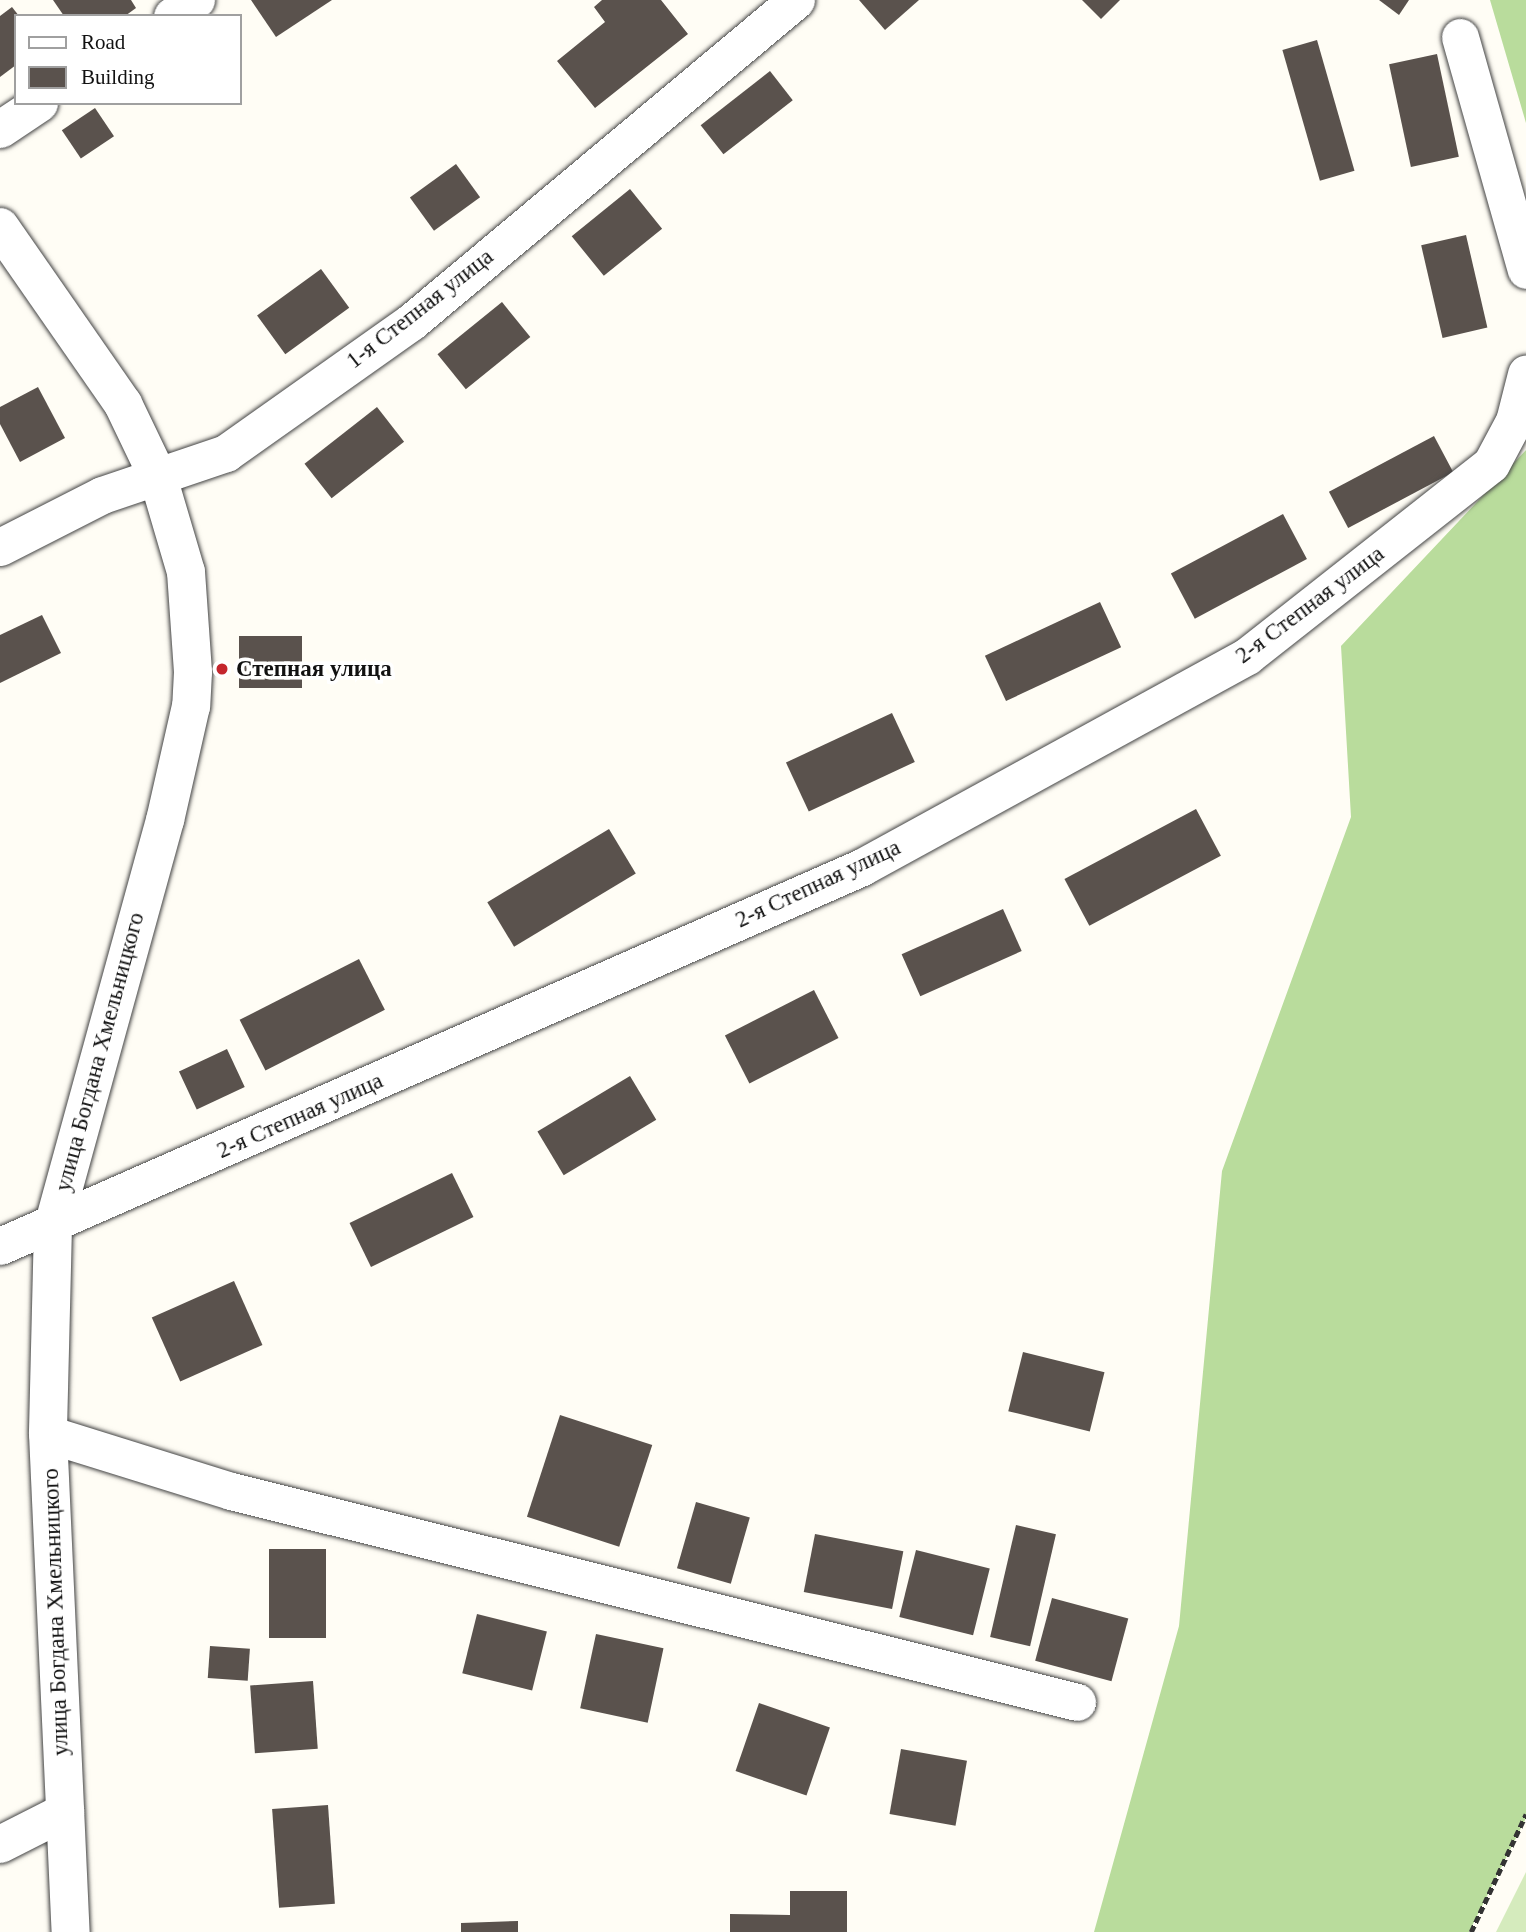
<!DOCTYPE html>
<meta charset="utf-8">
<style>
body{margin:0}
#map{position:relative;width:1526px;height:1932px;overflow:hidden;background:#fffdf5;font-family:Georgia,serif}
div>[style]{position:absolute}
.green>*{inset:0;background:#d5ebbd}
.forest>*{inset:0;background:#b9dc9c}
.building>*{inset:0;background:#5a524d;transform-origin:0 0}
.path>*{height:4.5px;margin-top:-2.25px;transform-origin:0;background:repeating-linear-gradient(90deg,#333 0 7px,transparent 0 10.5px)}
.roads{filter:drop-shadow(0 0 2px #444) drop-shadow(0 0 2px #444)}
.minor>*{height:37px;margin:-18.5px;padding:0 18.5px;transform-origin:18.5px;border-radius:18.5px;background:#fff}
.tertiary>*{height:38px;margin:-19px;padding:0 19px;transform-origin:19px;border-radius:19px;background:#fff}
.dots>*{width:19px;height:19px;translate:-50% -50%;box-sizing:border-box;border:4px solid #fff;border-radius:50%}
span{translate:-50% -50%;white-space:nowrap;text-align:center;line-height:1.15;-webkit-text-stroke:7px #fff;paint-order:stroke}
.street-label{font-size:23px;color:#111}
.poi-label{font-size:23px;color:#111;font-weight:700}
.left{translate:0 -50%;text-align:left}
.legend{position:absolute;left:14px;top:14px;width:228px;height:91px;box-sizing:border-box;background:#fff;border:2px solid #a0a0a0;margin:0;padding:9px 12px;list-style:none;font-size:21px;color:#111}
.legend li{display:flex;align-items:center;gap:14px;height:35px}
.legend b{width:35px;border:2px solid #a0a0a0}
</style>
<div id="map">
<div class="green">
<div style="clip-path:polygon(1526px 1872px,1526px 1932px,1496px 1932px)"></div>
</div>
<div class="forest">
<div style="clip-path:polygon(1490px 0,1526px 0,1526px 123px)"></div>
<div style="clip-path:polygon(1526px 450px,1526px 1818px,1469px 1932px,1094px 1932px,1179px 1626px,1222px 1171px,1351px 817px,1341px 646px)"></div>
</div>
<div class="building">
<div style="clip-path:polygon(53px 0,131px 0,136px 8px,125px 16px,64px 16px)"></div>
<div style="clip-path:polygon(251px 0,332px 0,276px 37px)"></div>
<div style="clip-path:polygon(602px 0,661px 0,688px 34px,595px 108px,557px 61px,605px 22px,594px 7px)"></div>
<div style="clip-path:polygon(859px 0,919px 0,885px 30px)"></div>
<div style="clip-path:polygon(1082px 0,1120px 0,1101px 19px)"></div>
<div style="clip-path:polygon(1379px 0,1409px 0,1399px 15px)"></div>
<div style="clip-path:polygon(12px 7px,19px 16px,16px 65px,0 77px,0 16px)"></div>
<div style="left:1317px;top:40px;width:136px;height:36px;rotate:74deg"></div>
<div style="left:1437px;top:54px;width:105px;height:49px;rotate:78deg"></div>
<div style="left:770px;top:71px;width:37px;height:88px;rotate:52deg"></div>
<div style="left:95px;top:108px;width:34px;height:40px;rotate:56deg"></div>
<div style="left:456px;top:164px;width:41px;height:57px;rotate:54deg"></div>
<div style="left:630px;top:189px;width:51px;height:75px;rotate:51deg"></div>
<div style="left:1466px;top:235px;width:95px;height:46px;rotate:77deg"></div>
<div style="left:321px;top:269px;width:48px;height:79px;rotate:54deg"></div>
<div style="left:502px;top:302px;width:45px;height:83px;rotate:51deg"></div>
<div style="clip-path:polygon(38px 387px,65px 438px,20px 462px,0 424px,0 407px)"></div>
<div style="left:377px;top:407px;width:44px;height:92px;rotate:52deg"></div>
<div style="left:1434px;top:436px;width:41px;height:119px;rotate:62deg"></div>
<div style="left:1283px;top:514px;width:51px;height:127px;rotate:62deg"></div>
<div style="left:1100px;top:602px;width:50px;height:127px;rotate:65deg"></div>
<div style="clip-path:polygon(42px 615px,61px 653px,0 683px,0 635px)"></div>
<div style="left:239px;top:636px;width:63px;height:52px"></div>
<div style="left:892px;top:713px;width:54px;height:117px;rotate:65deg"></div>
<div style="left:1196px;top:809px;width:53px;height:149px;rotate:62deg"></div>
<div style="left:609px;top:829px;width:52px;height:142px;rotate:59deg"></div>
<div style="left:1003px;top:909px;width:46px;height:111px;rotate:66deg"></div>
<div style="left:359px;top:959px;width:57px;height:134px;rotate:63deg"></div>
<div style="left:814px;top:990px;width:54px;height:100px;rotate:63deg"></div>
<div style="left:227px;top:1049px;width:42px;height:53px;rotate:65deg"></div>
<div style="left:630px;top:1076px;width:51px;height:108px;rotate:59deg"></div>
<div style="left:452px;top:1173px;width:49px;height:114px;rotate:64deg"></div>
<div style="left:234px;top:1281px;width:70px;height:90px;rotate:66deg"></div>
<div style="left:1023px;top:1352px;width:84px;height:61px;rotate:14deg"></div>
<div style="left:560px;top:1415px;width:97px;height:107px;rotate:18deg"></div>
<div style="left:696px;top:1502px;width:56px;height:69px;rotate:16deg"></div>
<div style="left:1016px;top:1525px;width:41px;height:115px;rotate:13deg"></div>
<div style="left:815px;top:1534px;width:90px;height:59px;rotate:11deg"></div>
<div style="left:269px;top:1549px;width:57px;height:89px"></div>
<div style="left:916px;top:1550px;width:76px;height:69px;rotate:14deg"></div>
<div style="left:1052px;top:1598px;width:79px;height:65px;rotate:15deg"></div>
<div style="left:477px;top:1614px;width:72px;height:61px;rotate:14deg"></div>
<div style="left:596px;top:1634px;width:69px;height:76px;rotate:12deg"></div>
<div style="left:210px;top:1646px;width:40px;height:32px;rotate:4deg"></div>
<div style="left:313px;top:1681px;width:68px;height:63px;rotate:86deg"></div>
<div style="left:759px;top:1703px;width:75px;height:72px;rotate:19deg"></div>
<div style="left:901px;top:1749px;width:67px;height:66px;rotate:10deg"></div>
<div style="left:328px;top:1805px;width:99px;height:56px;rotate:86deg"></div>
<div style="clip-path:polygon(790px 1891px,847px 1891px,847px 1932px,730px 1932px,730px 1914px,790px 1915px)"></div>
<div style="clip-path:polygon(518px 1921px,518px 1932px,461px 1932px,461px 1923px)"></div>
</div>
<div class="path">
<div style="left:1471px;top:1932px;width:130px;rotate:-65deg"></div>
</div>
<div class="roads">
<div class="minor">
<div style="left:172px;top:16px;width:29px;rotate:-34deg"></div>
<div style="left:1460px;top:37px;width:242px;rotate:74.2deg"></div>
<div style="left:0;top:129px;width:47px;rotate:-33.7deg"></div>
<div style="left:0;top:547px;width:114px;rotate:-27deg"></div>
<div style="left:102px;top:495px;width:131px;rotate:-18.7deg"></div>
<div style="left:226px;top:453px;width:227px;rotate:-35.3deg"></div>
<div style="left:411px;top:322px;width:502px;rotate:-39.91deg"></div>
<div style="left:0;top:1246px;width:942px;rotate:-23.73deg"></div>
<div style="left:862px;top:867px;width:439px;rotate:-28.7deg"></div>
<div style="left:1247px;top:656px;width:310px;rotate:-38.2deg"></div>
<div style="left:1491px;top:464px;width:49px;rotate:-61.9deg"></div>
<div style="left:1514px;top:421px;width:49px;rotate:-75.7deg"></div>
<div style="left:48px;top:1434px;width:192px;rotate:17.3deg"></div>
<div style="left:231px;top:1491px;width:872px;rotate:14deg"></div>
<div style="left:0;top:1844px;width:73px;rotate:-26.9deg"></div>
</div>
<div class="tertiary">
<div style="left:0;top:227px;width:216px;rotate:55.2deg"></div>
<div style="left:123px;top:404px;width:81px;rotate:64.4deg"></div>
<div style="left:158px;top:477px;width:99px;rotate:73.6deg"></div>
<div style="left:186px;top:572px;width:100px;rotate:86deg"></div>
<div style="left:193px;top:672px;width:34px;rotate:93deg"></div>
<div style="left:191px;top:706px;width:117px;rotate:102.8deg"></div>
<div style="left:165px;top:820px;width:421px;rotate:105.4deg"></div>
<div style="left:53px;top:1226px;width:208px;rotate:91.4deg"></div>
<div style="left:48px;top:1434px;width:499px;rotate:87.4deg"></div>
</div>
</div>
<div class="dots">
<div style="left:222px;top:669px;background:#c4262e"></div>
</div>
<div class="street-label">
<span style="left:420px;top:309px;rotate:-38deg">1-я Степная улица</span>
<span style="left:1310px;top:605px;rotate:-37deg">2-я Степная улица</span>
<span style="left:818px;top:884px;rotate:-25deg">2-я Степная улица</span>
<span style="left:100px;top:1052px;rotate:-75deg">улица Богдана Хмельницкого</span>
<span style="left:300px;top:1116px;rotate:-24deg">2-я Степная улица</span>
<span style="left:56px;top:1612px;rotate:-92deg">улица Богдана Хмельницкого</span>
</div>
<div class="poi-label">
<span class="left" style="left:236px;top:669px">Степная улица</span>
</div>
<ul class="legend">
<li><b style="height:9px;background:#fff"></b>Road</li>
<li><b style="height:19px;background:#5a524d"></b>Building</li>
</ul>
</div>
